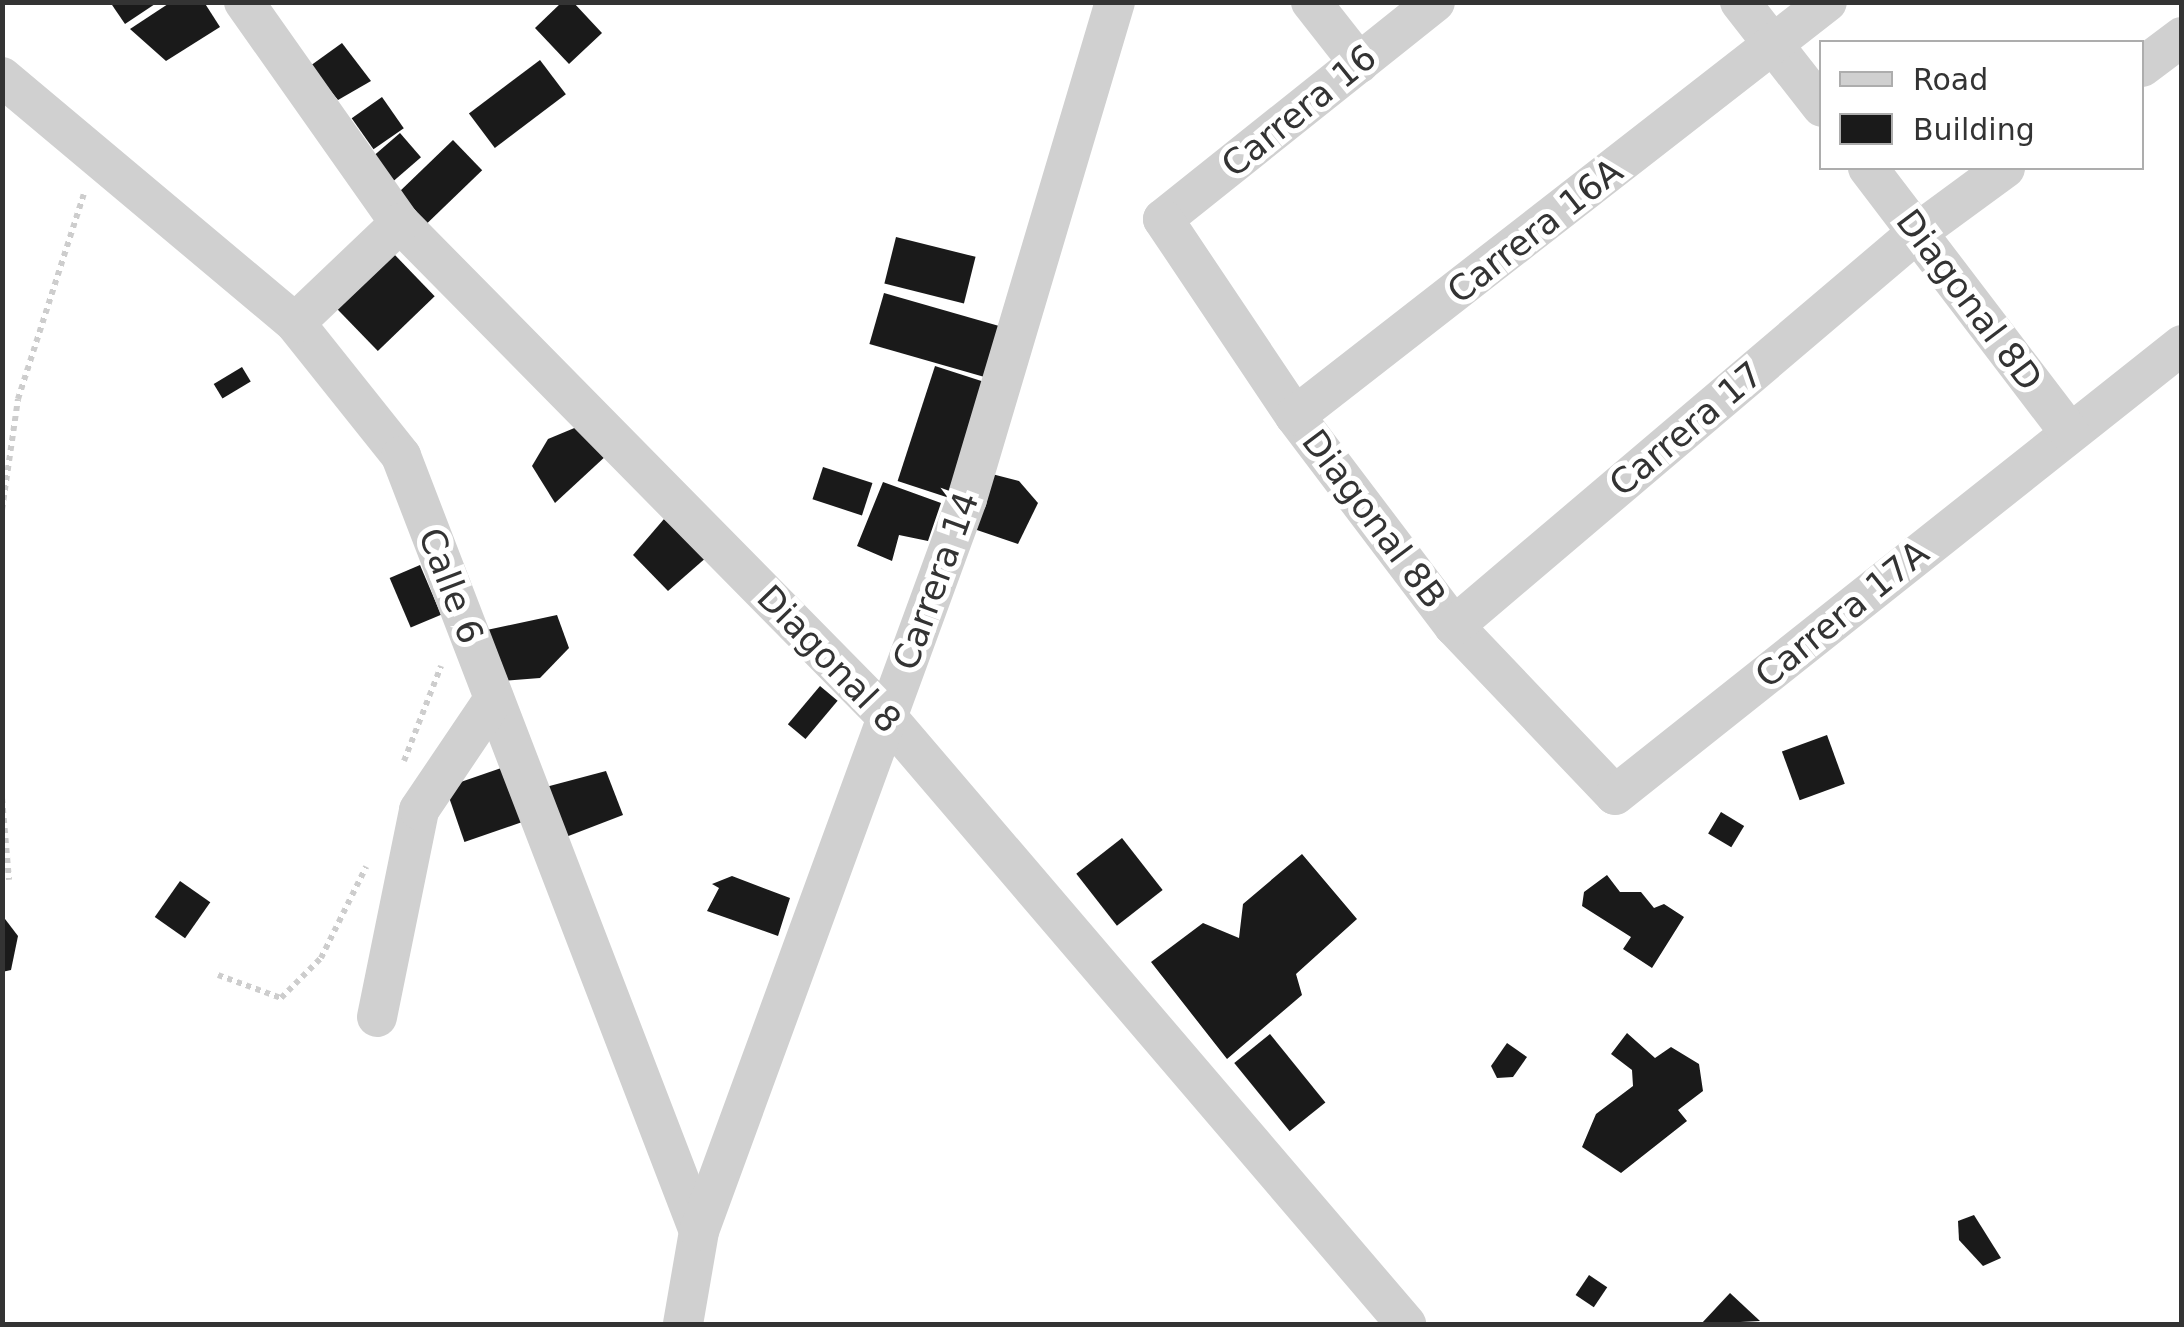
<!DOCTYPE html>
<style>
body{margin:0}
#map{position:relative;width:2184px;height:1327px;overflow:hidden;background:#fff;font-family:"DejaVu Sans",sans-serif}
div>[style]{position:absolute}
.building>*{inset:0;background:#1a1a1a;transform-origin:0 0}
.path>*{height:6px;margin-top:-3px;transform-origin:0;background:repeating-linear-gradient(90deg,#cdcdcd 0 5px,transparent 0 10px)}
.minor>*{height:40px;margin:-20px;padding:0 20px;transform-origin:20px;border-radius:20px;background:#d0d0d0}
span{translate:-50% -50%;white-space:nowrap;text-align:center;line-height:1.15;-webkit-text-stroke:10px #fff;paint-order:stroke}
.street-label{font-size:35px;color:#333}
.frame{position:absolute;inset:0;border:5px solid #333;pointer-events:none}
.legend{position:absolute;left:1819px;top:40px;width:325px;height:130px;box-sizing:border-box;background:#fff;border:2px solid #adadad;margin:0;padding:12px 18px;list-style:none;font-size:30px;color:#333}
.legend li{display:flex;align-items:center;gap:20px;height:50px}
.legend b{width:50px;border:2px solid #adadad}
</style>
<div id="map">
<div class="building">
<div style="clip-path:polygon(110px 2px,158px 2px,125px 24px)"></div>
<div style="clip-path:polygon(171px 2px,204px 2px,220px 27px,166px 61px,130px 29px)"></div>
<div style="clip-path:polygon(562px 2px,573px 2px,602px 33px,569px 64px,535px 28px)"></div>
<div style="clip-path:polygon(342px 43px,371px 81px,338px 100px,310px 66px)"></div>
<div style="left:540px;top:60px;width:43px;height:89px;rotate:53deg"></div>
<div style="left:382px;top:97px;width:38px;height:37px;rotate:55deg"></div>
<div style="left:400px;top:133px;width:32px;height:36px;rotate:49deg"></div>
<div style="left:453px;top:140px;width:42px;height:80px;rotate:46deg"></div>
<div style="left:896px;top:237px;width:82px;height:48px;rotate:14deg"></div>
<div style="left:393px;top:253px;width:60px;height:79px;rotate:46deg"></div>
<div style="left:884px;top:293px;width:127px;height:53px;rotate:16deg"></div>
<div style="left:935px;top:366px;width:52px;height:121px;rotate:18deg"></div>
<div style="left:242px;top:367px;width:17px;height:33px;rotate:59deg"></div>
<div style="clip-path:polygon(584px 424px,608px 454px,555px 503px,532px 466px,548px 439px)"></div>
<div style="left:823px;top:467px;width:52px;height:34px;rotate:18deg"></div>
<div style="clip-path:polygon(988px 473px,1019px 481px,1038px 503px,1018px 544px,971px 528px)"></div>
<div style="clip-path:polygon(883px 482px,941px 503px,928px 541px,899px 535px,892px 561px,857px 546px)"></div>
<div style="clip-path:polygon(664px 519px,708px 556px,668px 591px,633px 555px)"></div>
<div style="left:420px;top:565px;width:54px;height:33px;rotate:67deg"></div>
<div style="clip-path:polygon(557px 615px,569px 648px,540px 678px,503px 681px,482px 631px)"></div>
<div style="left:820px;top:686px;width:23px;height:50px;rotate:40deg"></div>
<div style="left:1827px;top:735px;width:52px;height:48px;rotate:70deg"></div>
<div style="left:507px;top:766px;width:58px;height:65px;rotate:71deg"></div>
<div style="clip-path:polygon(606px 771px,623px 815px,558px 840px,542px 788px)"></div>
<div style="left:1721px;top:812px;width:27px;height:25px;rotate:31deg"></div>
<div style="left:1122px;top:838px;width:66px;height:58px;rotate:52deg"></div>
<div style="clip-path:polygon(1302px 854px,1357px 919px,1296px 974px,1302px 995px,1227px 1059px,1151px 962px,1203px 923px,1239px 938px,1243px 904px)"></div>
<div style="clip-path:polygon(1607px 875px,1620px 892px,1641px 892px,1654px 908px,1664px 904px,1684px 917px,1652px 968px,1623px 949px,1631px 937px,1582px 906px,1584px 892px)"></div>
<div style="clip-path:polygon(732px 876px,790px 898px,778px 936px,707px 911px,719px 888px,712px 884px)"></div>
<div style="left:180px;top:881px;width:37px;height:44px;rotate:35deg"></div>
<div style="clip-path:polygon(2px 915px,18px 936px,11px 970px,2px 972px)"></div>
<div style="clip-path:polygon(1627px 1033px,1655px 1058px,1671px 1047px,1699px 1064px,1703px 1091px,1678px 1110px,1687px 1121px,1621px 1173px,1582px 1147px,1596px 1114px,1633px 1086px,1632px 1070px,1611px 1054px)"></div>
<div style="left:1270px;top:1034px;width:88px;height:46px;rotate:51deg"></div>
<div style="clip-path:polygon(1507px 1043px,1527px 1057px,1513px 1077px,1497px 1078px,1491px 1066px)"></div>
<div style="clip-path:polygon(1974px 1215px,2001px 1258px,1983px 1266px,1959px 1240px,1958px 1221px)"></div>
<div style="left:1589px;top:1275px;width:22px;height:24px;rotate:34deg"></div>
<div style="clip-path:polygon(1730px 1293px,1760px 1321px,1701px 1324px)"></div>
</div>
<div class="path">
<div style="left:2px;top:510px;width:112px;rotate:-81.8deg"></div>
<div style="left:18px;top:399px;width:215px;rotate:-72.2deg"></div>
<div style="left:404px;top:761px;width:102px;rotate:-68.7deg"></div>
<div style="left:2px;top:798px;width:82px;rotate:85.1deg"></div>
<div style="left:218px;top:975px;width:67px;rotate:20.1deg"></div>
<div style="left:281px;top:998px;width:57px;rotate:-45deg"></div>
<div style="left:321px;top:958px;width:102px;rotate:-63.7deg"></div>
</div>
<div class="minor">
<div style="left:244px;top:2px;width:271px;rotate:54.8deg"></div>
<div style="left:400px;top:223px;width:694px;rotate:45.41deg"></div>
<div style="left:887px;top:717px;width:799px;rotate:49.47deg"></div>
<div style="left:1311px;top:2px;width:78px;rotate:51.8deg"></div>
<div style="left:1435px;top:2px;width:348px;rotate:141.4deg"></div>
<div style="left:1163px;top:219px;width:237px;rotate:56.2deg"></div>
<div style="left:1295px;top:416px;width:263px;rotate:52.9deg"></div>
<div style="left:1454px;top:626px;width:233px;rotate:46.4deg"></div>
<div style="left:1615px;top:795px;width:724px;rotate:-38.44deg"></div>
<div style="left:1740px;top:2px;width:133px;rotate:52deg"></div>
<div style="left:2142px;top:67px;width:50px;rotate:-36.9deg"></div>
<div style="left:2px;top:77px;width:383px;rotate:40deg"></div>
<div style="left:295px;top:323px;width:170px;rotate:51.4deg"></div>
<div style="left:401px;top:456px;width:830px;rotate:68.97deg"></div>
<div style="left:1868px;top:168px;width:333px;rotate:52.7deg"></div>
<div style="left:295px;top:323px;width:145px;rotate:-43.6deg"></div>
<div style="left:1295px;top:416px;width:674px;rotate:-37.89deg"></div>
<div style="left:1454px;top:626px;width:609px;rotate:-40.34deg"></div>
<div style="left:1918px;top:232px;width:108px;rotate:-36.3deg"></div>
<div style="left:377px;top:1017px;width:211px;rotate:-78.5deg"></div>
<div style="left:419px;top:810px;width:134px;rotate:-56deg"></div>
<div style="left:683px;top:1324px;width:94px;rotate:-80.2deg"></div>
<div style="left:699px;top:1231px;width:780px;rotate:-69.89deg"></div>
<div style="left:967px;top:499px;width:519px;rotate:-73.42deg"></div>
</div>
<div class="street-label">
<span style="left:1299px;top:111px;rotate:-39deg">Carrera 16</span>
<span style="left:1535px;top:231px;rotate:-38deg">Carrera 16A</span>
<span style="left:1969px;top:300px;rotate:53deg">Diagonal 8D</span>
<span style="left:1686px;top:429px;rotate:-40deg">Carrera 17</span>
<span style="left:1374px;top:519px;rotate:53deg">Diagonal 8B</span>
<span style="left:936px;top:581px;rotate:-70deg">Carrera 14</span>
<span style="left:451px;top:586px;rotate:69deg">Calle 6</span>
<span style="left:1842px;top:614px;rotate:-39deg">Carrera 17A</span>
<span style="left:829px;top:659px;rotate:46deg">Diagonal 8</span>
</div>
<div class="frame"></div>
<ul class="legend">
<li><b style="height:12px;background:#d0d0d0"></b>Road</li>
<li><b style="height:28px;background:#1a1a1a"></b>Building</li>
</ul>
</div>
